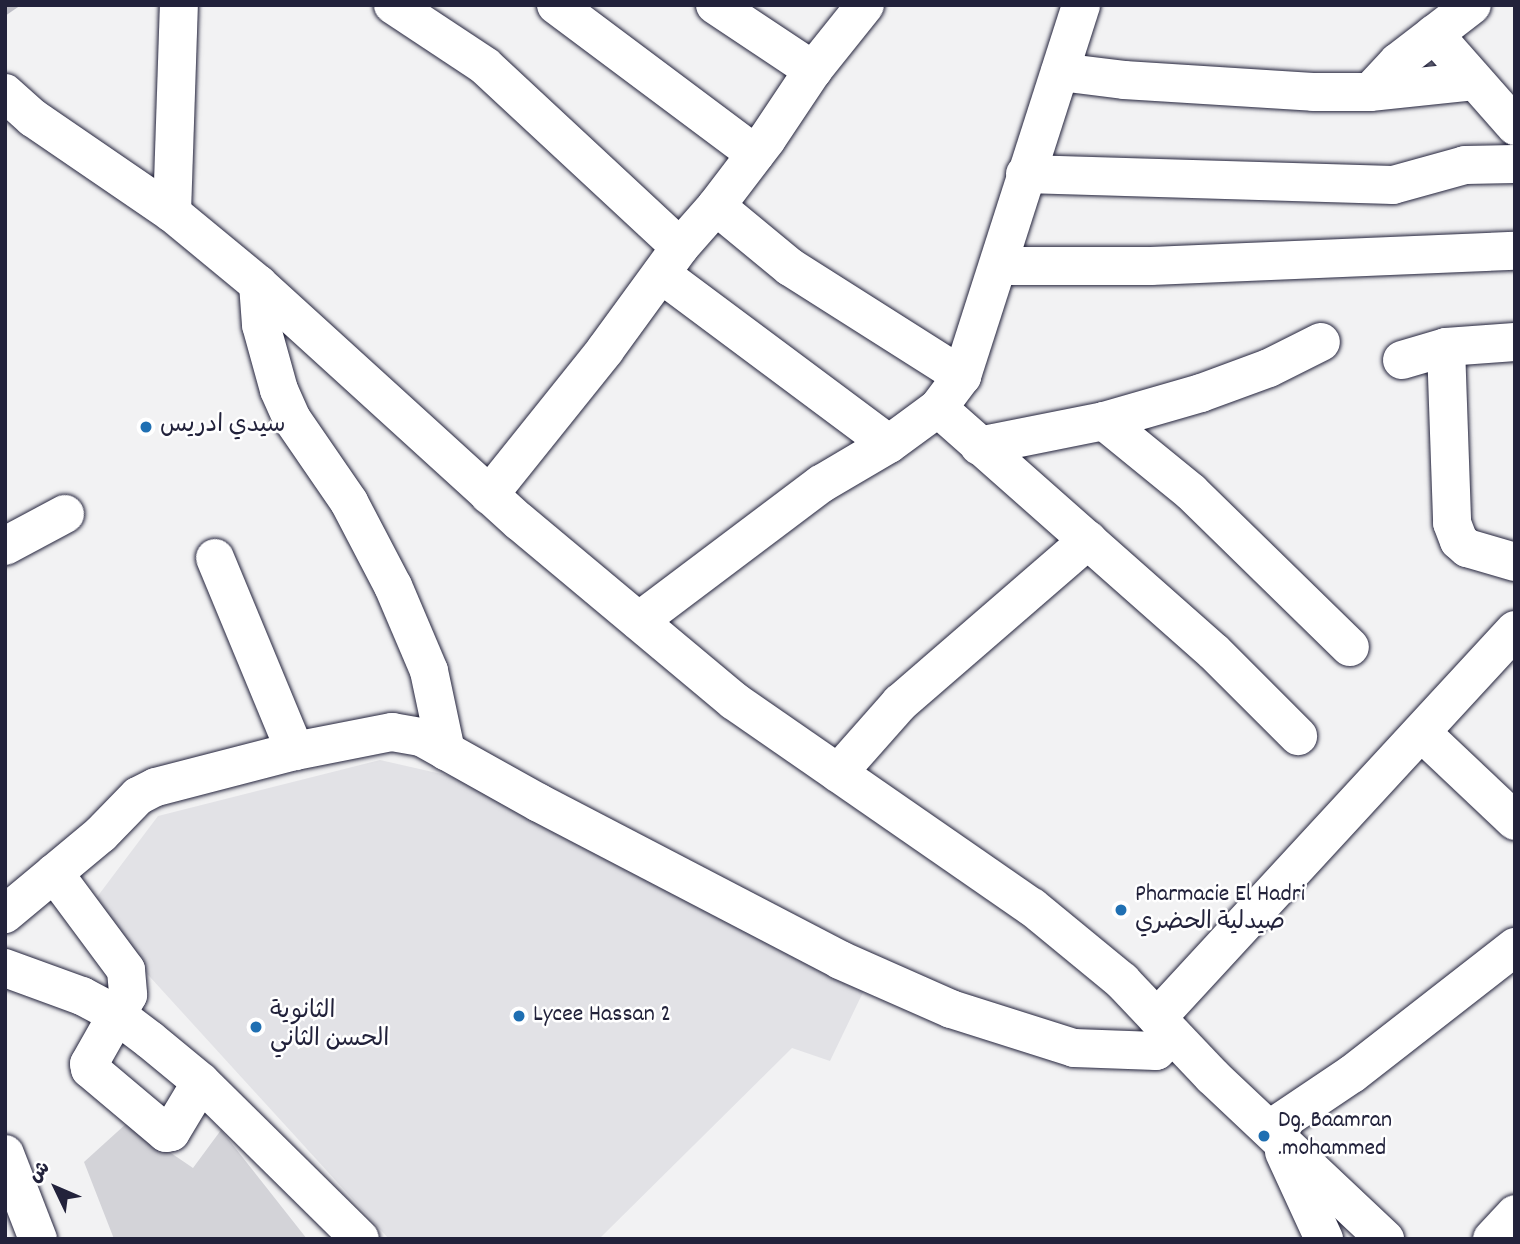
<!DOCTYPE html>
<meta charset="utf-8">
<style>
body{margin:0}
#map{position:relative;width:1520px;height:1244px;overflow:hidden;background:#f2f2f3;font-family:Dekko,"Playpen Sans Arabic",sans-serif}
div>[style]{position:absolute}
.built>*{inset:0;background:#e2e2e6}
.green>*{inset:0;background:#d3d3d8}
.building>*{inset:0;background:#bebec6}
.roads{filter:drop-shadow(0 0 2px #22223b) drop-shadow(0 0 2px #22223b)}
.minor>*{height:38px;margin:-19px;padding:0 19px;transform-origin:19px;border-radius:19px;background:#fff}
.dots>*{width:19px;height:19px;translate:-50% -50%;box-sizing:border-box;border:4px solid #fff;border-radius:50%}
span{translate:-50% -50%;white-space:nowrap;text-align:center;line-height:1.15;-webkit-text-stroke:5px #fff;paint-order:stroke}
.poi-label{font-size:24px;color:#22223b}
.left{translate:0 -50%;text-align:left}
.frame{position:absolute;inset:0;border:7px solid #22223b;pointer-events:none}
.north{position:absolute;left:21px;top:1153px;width:70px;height:70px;-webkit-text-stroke:5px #fff;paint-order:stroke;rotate:314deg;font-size:19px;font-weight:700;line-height:28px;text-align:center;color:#22223b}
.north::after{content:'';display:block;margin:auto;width:24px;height:32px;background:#22223b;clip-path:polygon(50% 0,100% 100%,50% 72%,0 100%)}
</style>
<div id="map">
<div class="built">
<div style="clip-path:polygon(380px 760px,468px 780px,867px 984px,830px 1061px,792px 1048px,599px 1239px,389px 1239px,88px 909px,158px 816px)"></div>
</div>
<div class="green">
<div style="clip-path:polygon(127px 1123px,193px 1168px,221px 1130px,307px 1239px,114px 1239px,84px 1162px)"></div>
</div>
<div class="building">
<div style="clip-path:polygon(5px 5px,21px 5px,5px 16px)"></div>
</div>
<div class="roads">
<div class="minor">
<div style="left:393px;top:5px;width:110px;rotate:33.5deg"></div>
<div style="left:485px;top:66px;width:266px;rotate:42.9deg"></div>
<div style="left:556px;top:5px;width:249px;rotate:36.8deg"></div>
<div style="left:715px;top:5px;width:118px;rotate:33.6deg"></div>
<div style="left:1434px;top:34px;width:123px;rotate:48.6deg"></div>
<div style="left:1060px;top:72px;width:64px;rotate:7.1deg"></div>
<div style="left:1124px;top:80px;width:189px;rotate:3.6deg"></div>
<div style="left:1313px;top:92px;width:57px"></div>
<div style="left:1370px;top:92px;width:105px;rotate:-6deg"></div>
<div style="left:1370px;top:92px;width:41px;rotate:-47deg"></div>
<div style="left:1398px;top:62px;width:93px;rotate:-37.6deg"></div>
<div style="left:5px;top:93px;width:38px;rotate:42deg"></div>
<div style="left:33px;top:118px;width:168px;rotate:34.4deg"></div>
<div style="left:172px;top:213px;width:112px;rotate:39.5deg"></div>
<div style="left:258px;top:284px;width:354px;rotate:42.3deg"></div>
<div style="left:520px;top:522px;width:279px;rotate:39.9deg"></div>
<div style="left:734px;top:701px;width:362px;rotate:34.7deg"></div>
<div style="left:1032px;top:907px;width:117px;rotate:39.4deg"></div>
<div style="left:1122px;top:981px;width:131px;rotate:46.5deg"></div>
<div style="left:1212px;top:1076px;width:238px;rotate:43.3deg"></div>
<div style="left:1025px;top:174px;width:368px;rotate:1.7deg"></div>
<div style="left:1393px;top:185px;width:75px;rotate:-15.5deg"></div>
<div style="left:1465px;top:165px;width:50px;rotate:-1.1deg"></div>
<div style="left:716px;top:206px;width:96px;rotate:39.5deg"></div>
<div style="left:790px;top:267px;width:204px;rotate:32.4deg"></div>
<div style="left:172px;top:213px;width:208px;rotate:-88.1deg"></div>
<div style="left:999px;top:266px;width:152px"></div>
<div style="left:1151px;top:266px;width:364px;rotate:-2.4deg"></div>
<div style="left:661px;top:274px;width:284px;rotate:36.7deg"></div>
<div style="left:258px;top:284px;width:41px;rotate:85.8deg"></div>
<div style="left:261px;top:325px;width:67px;rotate:74.5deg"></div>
<div style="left:279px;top:390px;width:32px;rotate:66deg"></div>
<div style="left:292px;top:419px;width:101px;rotate:55.5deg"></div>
<div style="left:349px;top:502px;width:95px;rotate:62.4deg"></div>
<div style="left:393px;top:586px;width:92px;rotate:67deg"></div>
<div style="left:429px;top:671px;width:82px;rotate:78deg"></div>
<div style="left:1446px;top:347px;width:176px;rotate:88deg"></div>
<div style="left:1452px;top:523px;width:19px;rotate:69deg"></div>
<div style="left:1459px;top:541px;width:11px;rotate:41deg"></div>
<div style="left:1467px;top:548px;width:50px;rotate:16.3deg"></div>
<div style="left:1402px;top:360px;width:46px;rotate:-16.5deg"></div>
<div style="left:1446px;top:347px;width:69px;rotate:-4.1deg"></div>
<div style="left:938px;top:408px;width:368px;rotate:41.5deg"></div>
<div style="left:1214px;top:652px;width:119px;rotate:45deg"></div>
<div style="left:1104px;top:421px;width:112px;rotate:39.2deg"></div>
<div style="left:1191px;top:492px;width:222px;rotate:44.3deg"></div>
<div style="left:979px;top:446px;width:127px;rotate:-11.3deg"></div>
<div style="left:1104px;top:421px;width:101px;rotate:-16.1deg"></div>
<div style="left:1201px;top:393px;width:72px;rotate:-20.2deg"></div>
<div style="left:1269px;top:368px;width:58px;rotate:-26.6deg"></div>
<div style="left:489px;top:495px;width:186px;rotate:-51.3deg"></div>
<div style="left:605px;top:350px;width:127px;rotate:-53.9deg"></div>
<div style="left:680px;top:247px;width:55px;rotate:-48.7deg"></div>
<div style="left:716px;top:206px;width:84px;rotate:-52.7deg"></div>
<div style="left:767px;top:139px;width:83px;rotate:-56.3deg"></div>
<div style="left:813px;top:70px;width:83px;rotate:-51.3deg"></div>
<div style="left:5px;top:546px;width:68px;rotate:-28.1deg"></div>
<div style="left:215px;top:558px;width:209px;rotate:67.5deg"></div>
<div style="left:639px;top:621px;width:228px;rotate:-37deg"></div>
<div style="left:821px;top:484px;width:79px;rotate:-30.5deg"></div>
<div style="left:889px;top:444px;width:61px;rotate:-36.3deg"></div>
<div style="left:938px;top:408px;width:40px;rotate:-53deg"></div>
<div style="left:962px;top:376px;width:390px;rotate:-72.2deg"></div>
<div style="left:1422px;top:733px;width:128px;rotate:43.4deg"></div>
<div style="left:838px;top:773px;width:94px;rotate:-48.5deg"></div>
<div style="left:900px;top:703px;width:249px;rotate:-40.9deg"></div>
<div style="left:54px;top:873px;width:121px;rotate:53.4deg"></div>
<div style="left:126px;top:970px;width:25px;rotate:85deg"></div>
<div style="left:128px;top:995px;width:79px;rotate:119.5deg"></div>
<div style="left:89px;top:1064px;width:5px;rotate:79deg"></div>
<div style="left:90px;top:1069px;width:99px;rotate:40.1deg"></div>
<div style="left:166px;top:1133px;width:5px;rotate:-11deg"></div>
<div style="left:171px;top:1132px;width:58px;rotate:-59deg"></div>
<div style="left:5px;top:914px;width:125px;rotate:-39.8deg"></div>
<div style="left:101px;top:834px;width:53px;rotate:-45.8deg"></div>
<div style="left:138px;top:796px;width:20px;rotate:-27deg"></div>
<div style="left:156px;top:787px;width:144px;rotate:-14.5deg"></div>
<div style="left:295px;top:751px;width:99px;rotate:-11.1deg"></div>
<div style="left:392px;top:732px;width:29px;rotate:10deg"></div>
<div style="left:421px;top:737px;width:135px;rotate:29.2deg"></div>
<div style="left:539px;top:803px;width:339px;rotate:27.5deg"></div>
<div style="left:840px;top:960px;width:121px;rotate:23.8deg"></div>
<div style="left:951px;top:1009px;width:129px;rotate:17.6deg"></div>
<div style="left:1074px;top:1048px;width:82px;rotate:2.1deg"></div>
<div style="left:1156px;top:1051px;width:23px;rotate:-45deg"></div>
<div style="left:5px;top:968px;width:82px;rotate:20deg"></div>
<div style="left:82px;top:996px;width:40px;rotate:28deg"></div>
<div style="left:117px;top:1015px;width:41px;rotate:37.1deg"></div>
<div style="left:150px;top:1040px;width:66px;rotate:39.5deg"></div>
<div style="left:201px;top:1082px;width:223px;rotate:44.6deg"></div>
<div style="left:1157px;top:1018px;width:528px;rotate:-47.3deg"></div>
<div style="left:1270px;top:1129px;width:99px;rotate:-33.9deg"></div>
<div style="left:1352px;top:1074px;width:207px;rotate:-37.9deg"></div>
<div style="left:1284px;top:1152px;width:96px;rotate:65.3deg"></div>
<div style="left:5px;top:1154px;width:91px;rotate:68.8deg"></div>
<div style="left:1492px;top:1239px;width:34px;rotate:-47deg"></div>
</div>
</div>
<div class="dots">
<div style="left:146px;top:427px;background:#1f6fb2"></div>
<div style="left:1121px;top:910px;background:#1f6fb2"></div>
<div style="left:519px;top:1016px;background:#1f6fb2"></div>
<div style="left:256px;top:1027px;background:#1f6fb2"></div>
<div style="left:1264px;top:1136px;background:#1f6fb2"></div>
</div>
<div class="poi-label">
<span class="left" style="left:160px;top:427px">سيدي ادريس</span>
<span class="left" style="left:1135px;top:910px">Pharmacie El Hadri<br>صيدلية الحضري</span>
<span class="left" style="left:270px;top:1027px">الثانوية<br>الحسن الثاني</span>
<span class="left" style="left:533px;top:1016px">Lycee Hassan 2</span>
<span class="left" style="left:1278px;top:1136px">Dg. Baamran<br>.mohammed</span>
</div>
<div class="frame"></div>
<div class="north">ش</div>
</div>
